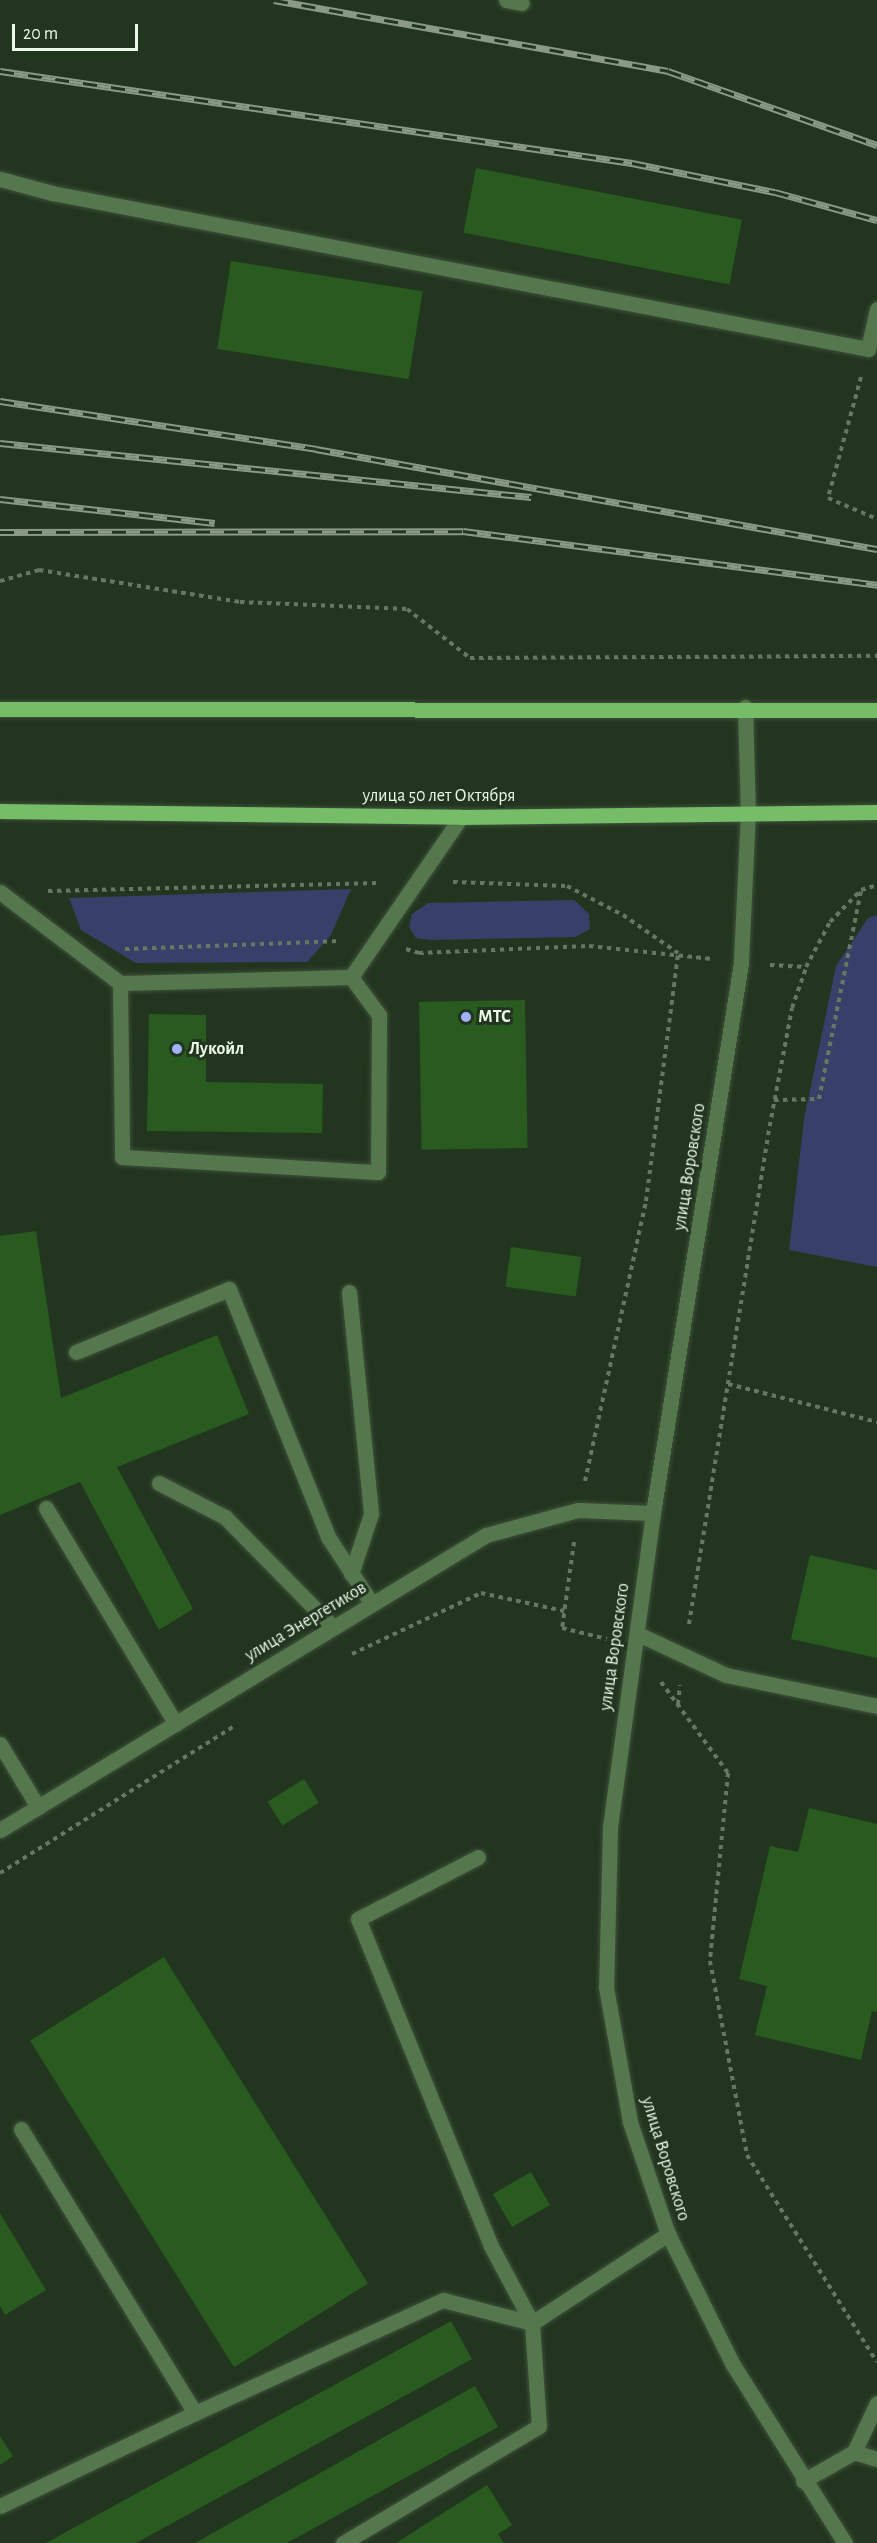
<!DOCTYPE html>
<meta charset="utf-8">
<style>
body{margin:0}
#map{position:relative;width:877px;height:2543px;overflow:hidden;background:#22351e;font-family:"Alegreya Sans",sans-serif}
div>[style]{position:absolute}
.green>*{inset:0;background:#364068}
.building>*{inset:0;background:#295a1f;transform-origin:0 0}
.path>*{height:4px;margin-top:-2px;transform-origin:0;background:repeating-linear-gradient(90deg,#667763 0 4.5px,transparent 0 9px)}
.roads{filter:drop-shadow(0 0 2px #3e503a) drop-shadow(0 0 2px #3e503a)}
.minor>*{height:15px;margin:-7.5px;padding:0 7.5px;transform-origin:7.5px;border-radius:7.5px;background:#54774d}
.major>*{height:15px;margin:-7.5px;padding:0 7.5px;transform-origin:7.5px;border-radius:7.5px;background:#75bd67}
.rail>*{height:7px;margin-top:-3.5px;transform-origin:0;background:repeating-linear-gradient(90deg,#22351e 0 14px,#8a9a87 0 28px);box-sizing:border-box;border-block:2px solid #8a9a87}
.dots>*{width:16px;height:16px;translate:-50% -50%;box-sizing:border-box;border:3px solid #22351e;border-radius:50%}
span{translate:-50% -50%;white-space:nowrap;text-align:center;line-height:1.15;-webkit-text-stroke:6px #22351e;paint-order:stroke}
.street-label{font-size:18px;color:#ecf8e9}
.poi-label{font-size:18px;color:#ecf8e9;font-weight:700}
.left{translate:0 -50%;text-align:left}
.scale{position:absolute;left:12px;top:24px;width:126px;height:27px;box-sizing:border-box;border:3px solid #ecf8e9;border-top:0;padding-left:8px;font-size:18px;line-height:21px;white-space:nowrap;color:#ecf8e9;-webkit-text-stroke:4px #22351e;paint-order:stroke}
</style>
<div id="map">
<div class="green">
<div style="clip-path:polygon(351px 889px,331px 935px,307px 962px,136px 963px,81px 930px,69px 898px)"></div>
<div style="clip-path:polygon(574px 900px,589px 914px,590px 929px,575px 937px,431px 940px,416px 938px,409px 927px,412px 914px,428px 903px)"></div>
<div style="clip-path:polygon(877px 915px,877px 1267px,789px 1250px,804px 1119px,836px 966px,868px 918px)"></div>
</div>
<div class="building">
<div style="left:476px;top:168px;width:271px;height:66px;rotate:11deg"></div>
<div style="left:231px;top:261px;width:194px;height:89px;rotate:9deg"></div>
<div style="left:525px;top:1000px;width:148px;height:106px;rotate:89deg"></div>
<div style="clip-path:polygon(149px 1014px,206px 1015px,206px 1082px,323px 1084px,322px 1133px,147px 1131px)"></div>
<div style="clip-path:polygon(36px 1231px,61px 1398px,217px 1335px,249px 1414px,117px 1467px,193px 1609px,159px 1630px,80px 1482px,0 1515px,0 1236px)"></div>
<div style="left:511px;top:1247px;width:71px;height:40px;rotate:8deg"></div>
<div style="clip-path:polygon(810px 1555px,877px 1570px,877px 1658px,791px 1639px)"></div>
<div style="left:304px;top:1779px;width:28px;height:43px;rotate:58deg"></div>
<div style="clip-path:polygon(809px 1808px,877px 1824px,877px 2012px,872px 2011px,861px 2060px,755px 2035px,767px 1986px,739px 1979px,770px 1846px,798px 1852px)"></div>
<div style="left:164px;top:1957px;width:385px;height:158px;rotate:58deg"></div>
<div style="left:531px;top:2172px;width:38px;height:44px;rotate:60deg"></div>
<div style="clip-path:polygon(0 2213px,46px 2290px,5px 2315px,0 2306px)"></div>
<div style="clip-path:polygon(451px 2321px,472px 2359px,136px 2543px,46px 2543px)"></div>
<div style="clip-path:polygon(475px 2386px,498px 2427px,287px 2543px,195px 2543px)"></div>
<div style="clip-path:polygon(0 2436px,13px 2456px,0 2465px)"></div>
<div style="clip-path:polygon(487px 2485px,512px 2525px,498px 2534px,504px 2543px,396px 2543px)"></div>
</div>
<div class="path">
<div style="left:861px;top:377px;width:125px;rotate:105.3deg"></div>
<div style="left:828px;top:498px;width:53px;rotate:23.2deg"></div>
<div style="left:0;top:581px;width:41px;rotate:-15.8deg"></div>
<div style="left:39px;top:570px;width:204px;rotate:9deg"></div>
<div style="left:240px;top:602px;width:167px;rotate:2.4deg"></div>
<div style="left:407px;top:609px;width:80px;rotate:37.9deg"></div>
<div style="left:470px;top:658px;width:407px;rotate:-0.3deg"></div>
<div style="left:453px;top:882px;width:114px;rotate:2deg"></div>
<div style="left:567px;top:886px;width:63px;rotate:27.4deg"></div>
<div style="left:623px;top:915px;width:67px;rotate:34.6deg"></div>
<div style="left:48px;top:891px;width:331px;rotate:-1.4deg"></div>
<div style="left:125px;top:949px;width:215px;rotate:-2.1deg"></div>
<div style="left:406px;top:949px;width:14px;rotate:17deg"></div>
<div style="left:419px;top:953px;width:170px;rotate:-2.4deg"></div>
<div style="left:589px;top:946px;width:124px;rotate:6deg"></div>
<div style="left:770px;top:965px;width:36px;rotate:3deg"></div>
<div style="left:806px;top:967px;width:51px;rotate:-61.9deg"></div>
<div style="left:830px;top:922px;width:45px;rotate:-45.9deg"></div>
<div style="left:861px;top:890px;width:17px;rotate:-17deg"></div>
<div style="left:774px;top:1100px;width:45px;rotate:-1.3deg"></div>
<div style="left:819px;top:1099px;width:213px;rotate:-78.6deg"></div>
<div style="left:728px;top:1384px;width:154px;rotate:14.3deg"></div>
<div style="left:585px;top:1481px;width:287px;rotate:-77.7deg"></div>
<div style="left:646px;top:1201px;width:249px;rotate:-82.6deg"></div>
<div style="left:574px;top:1542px;width:87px;rotate:97.9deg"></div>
<div style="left:562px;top:1628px;width:46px;rotate:13.7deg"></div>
<div style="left:689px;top:1624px;width:495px;rotate:-80.8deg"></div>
<div style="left:768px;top:1135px;width:129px;rotate:-79.3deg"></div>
<div style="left:792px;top:1008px;width:42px;rotate:-70.7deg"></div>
<div style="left:352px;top:1654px;width:143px;rotate:-25.3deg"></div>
<div style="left:481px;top:1593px;width:85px;rotate:12.2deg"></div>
<div style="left:661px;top:1682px;width:113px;rotate:53.6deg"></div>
<div style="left:728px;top:1773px;width:189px;rotate:95.5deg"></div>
<div style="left:710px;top:1961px;width:197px;rotate:79.2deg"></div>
<div style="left:747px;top:2155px;width:244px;rotate:57.9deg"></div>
<div style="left:678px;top:1704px;width:19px;rotate:-84deg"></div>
<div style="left:0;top:1873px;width:275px;rotate:-32.1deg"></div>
</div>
<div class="roads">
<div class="minor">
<div style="left:506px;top:0;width:16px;rotate:11deg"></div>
<div style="left:0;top:179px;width:54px;rotate:15.1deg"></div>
<div style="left:52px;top:193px;width:831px;rotate:10.82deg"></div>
<div style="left:868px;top:349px;width:41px;rotate:-77.3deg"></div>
<div style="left:745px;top:707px;width:105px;rotate:88.4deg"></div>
<div style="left:748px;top:812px;width:151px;rotate:92.7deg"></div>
<div style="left:741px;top:963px;width:557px;rotate:99.09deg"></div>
<div style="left:653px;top:1513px;width:318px;rotate:97.8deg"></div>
<div style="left:610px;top:1828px;width:159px;rotate:91.4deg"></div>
<div style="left:606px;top:1987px;width:137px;rotate:79.9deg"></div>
<div style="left:630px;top:2122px;width:118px;rotate:71.3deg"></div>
<div style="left:668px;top:2234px;width:144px;rotate:63.6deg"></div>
<div style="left:732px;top:2363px;width:213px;rotate:57.9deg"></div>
<div style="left:0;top:892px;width:151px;rotate:37.2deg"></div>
<div style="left:120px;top:983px;width:231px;rotate:-1.5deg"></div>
<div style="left:351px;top:977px;width:194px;rotate:-55.5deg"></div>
<div style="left:120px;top:983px;width:174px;rotate:89.3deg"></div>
<div style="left:122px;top:1157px;width:256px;rotate:3.4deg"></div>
<div style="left:378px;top:1172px;width:157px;rotate:-89.6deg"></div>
<div style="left:379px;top:1015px;width:47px;rotate:-126.4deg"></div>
<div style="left:349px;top:1292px;width:223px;rotate:84.3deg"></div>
<div style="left:371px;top:1514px;width:63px;rotate:108.4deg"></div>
<div style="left:76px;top:1352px;width:165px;rotate:-22.4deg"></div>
<div style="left:229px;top:1289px;width:267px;rotate:68.2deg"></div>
<div style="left:328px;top:1537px;width:80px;rotate:56.7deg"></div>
<div style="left:159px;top:1483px;width:74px;rotate:27.3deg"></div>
<div style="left:225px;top:1517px;width:154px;rotate:45.5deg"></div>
<div style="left:46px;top:1508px;width:252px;rotate:59deg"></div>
<div style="left:638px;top:1634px;width:97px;rotate:25deg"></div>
<div style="left:726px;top:1675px;width:154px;rotate:11.6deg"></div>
<div style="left:0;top:1744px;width:74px;rotate:58.9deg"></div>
<div style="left:0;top:1830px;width:569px;rotate:-31.26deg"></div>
<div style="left:486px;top:1535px;width:95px;rotate:-15.2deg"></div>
<div style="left:578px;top:1510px;width:75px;rotate:2.3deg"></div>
<div style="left:21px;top:2129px;width:333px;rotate:58.5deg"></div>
<div style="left:195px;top:2413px;width:273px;rotate:-24.5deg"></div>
<div style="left:443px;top:2300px;width:92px;rotate:14.5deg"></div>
<div style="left:532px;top:2323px;width:163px;rotate:-33.2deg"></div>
<div style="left:854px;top:2452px;width:24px;rotate:17deg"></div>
<div style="left:803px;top:2481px;width:59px;rotate:-29.6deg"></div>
<div style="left:854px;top:2452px;width:54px;rotate:-64.9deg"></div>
<div style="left:0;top:2506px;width:216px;rotate:-25.5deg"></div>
<div style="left:343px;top:2543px;width:228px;rotate:-30.8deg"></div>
<div style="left:539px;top:2426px;width:103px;rotate:-93.9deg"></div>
<div style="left:532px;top:2323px;width:87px;rotate:-118deg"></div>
<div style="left:491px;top:2246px;width:353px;rotate:-112.1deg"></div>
<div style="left:358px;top:1919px;width:135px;rotate:-27.3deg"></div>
</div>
<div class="major">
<div style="left:0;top:709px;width:877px;rotate:0.07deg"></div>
<div style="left:0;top:811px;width:461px;rotate:0.7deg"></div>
<div style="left:461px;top:817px;width:416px;rotate:-0.7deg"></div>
</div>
</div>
<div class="rail">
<div style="left:274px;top:0;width:400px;rotate:10.2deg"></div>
<div style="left:668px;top:71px;width:222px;rotate:19.5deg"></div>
<div style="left:0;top:71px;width:639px;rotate:8.28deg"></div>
<div style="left:632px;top:163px;width:146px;rotate:11.5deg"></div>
<div style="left:775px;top:192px;width:106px;rotate:15.4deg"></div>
<div style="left:0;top:401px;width:320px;rotate:8.6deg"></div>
<div style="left:316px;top:449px;width:570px;rotate:10.11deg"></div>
<div style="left:0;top:443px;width:534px;rotate:5.81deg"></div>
<div style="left:0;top:499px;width:216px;rotate:6.4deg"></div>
<div style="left:0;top:532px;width:463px;rotate:-0.1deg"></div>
<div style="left:463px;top:531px;width:418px;rotate:7.4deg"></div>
</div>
<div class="dots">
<div style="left:466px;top:1017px;background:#9fb3fd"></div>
<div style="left:177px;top:1049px;background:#9fb3fd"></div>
</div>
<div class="street-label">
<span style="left:439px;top:796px">улица 50 лет Октября</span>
<span style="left:690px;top:1167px;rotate:-81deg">улица Воровского</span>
<span style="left:306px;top:1622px;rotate:-31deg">улица Энергетиков</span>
<span style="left:615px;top:1647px;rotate:-82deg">улица Воровского</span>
<span style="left:665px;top:2159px;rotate:73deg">улица Воровского</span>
</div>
<div class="poi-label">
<span class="left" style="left:478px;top:1017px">МТС</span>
<span class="left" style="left:189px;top:1049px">Лукойл</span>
</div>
<div class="scale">20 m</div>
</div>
